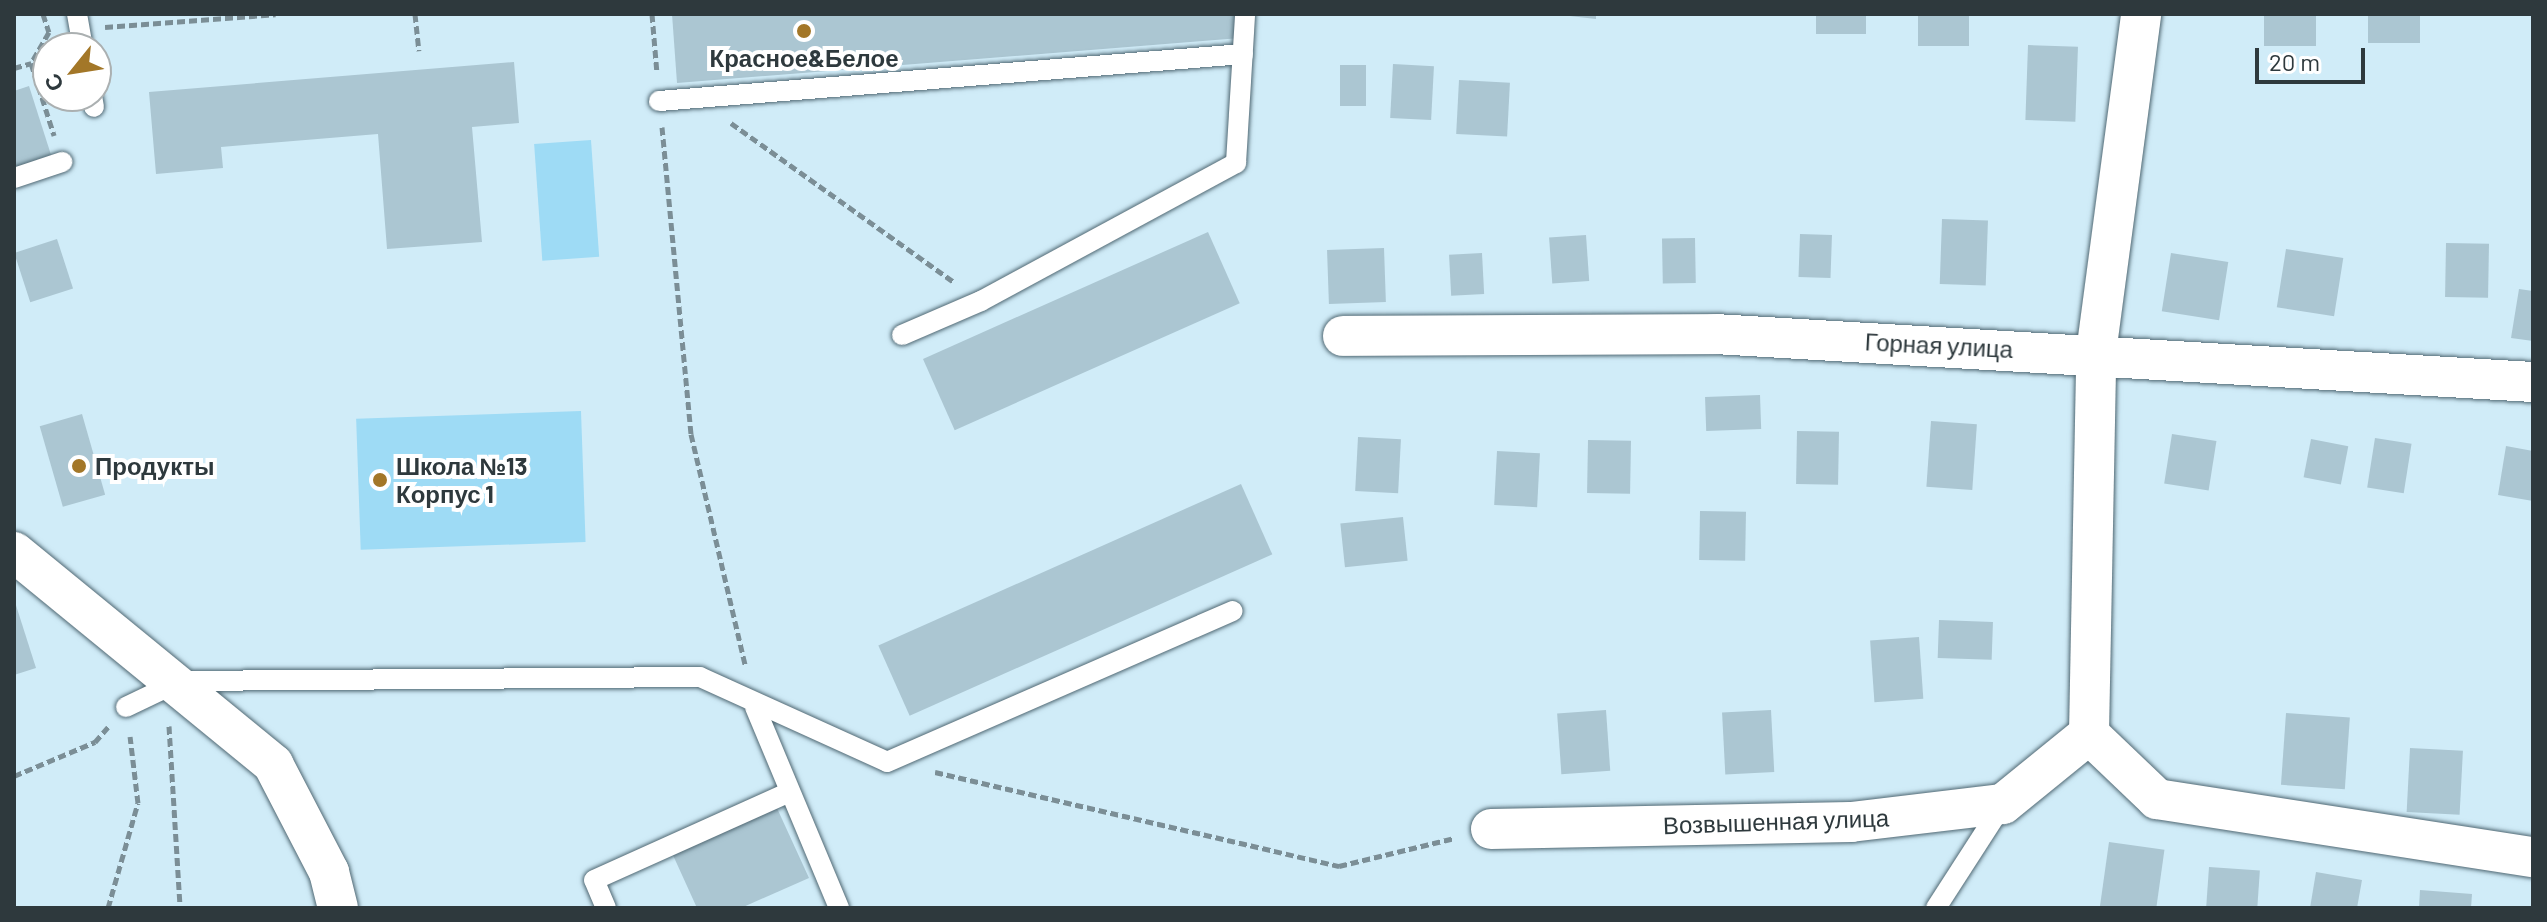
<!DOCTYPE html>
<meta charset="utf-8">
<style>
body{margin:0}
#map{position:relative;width:2547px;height:922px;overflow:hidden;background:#d0ecf8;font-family:Barlow,sans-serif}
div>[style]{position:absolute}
.green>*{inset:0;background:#9edbf5;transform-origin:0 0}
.building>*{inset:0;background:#abc6d2;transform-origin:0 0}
.path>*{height:5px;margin-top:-2.5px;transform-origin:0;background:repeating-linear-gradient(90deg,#7b8e96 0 8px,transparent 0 12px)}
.roads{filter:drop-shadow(0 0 2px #506873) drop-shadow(0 0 2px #506873)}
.service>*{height:20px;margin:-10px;padding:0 10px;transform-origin:10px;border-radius:10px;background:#fff}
.minor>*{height:40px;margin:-20px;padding:0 20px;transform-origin:20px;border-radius:20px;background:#fff}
.dots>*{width:22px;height:22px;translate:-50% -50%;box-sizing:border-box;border:4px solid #fff;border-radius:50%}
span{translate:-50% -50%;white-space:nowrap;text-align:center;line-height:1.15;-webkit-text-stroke:8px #fff;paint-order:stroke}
.poi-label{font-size:24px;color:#2e393d;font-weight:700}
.left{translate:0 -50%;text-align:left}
.street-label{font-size:24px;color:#2e393d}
.frame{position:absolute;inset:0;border:16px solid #2e393d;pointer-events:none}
.north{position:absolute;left:32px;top:32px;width:80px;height:80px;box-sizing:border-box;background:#fff;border:2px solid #abb0b1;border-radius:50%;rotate:240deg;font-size:22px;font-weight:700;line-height:32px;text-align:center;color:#2e393d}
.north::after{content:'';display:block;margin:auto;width:28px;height:36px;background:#a37728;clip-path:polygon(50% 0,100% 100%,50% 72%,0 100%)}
.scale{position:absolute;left:2255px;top:48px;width:110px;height:36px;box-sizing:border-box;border:4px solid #2e393d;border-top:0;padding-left:10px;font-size:24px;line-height:28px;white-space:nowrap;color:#2e393d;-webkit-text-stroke:6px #fff;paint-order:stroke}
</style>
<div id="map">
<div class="green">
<div style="left:591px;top:140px;width:117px;height:57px;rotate:86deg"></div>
<div style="left:581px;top:411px;width:131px;height:225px;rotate:88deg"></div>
</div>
<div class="building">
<div style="clip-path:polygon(672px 14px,1238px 14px,1240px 38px,677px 83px)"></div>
<div style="clip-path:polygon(1552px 14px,1596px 14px,1596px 19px)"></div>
<div style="left:1816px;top:14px;width:50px;height:20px"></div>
<div style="left:1918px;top:14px;width:51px;height:32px"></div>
<div style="left:2264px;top:14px;width:52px;height:32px"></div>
<div style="left:2368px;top:14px;width:52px;height:29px"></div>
<div style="left:2028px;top:45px;width:50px;height:75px;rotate:2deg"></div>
<div style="clip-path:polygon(514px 62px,519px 123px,472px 127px,482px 242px,387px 249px,378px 134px,221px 147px,223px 168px,156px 174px,149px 92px)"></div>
<div style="left:1393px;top:64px;width:41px;height:54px;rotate:3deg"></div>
<div style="left:1340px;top:65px;width:26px;height:41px"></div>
<div style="left:1459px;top:80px;width:51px;height:54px;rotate:3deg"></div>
<div style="clip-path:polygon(29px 86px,52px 158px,14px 170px,14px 91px)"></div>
<div style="left:1942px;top:219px;width:46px;height:65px;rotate:2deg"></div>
<div style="left:1208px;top:232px;width:78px;height:312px;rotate:66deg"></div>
<div style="left:1800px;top:234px;width:32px;height:43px;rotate:2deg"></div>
<div style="left:1586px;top:235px;width:46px;height:37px;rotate:86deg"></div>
<div style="left:1695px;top:238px;width:45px;height:33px;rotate:89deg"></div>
<div style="left:57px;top:239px;width:52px;height:45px;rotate:72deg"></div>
<div style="left:2446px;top:243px;width:43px;height:54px;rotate:1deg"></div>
<div style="left:1384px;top:248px;width:54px;height:57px;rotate:88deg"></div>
<div style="left:2286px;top:249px;width:58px;height:59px;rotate:9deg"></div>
<div style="left:1482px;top:253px;width:41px;height:33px;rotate:87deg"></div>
<div style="left:2171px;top:253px;width:58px;height:59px;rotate:9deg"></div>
<div style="clip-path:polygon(2519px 289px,2533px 291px,2533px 341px,2511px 338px)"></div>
<div style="left:1760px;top:395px;width:34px;height:55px;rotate:88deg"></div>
<div style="left:82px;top:414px;width:84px;height:44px;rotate:74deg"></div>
<div style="left:1931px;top:421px;width:46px;height:66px;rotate:4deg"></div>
<div style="left:1797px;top:431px;width:42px;height:53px;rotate:1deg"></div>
<div style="left:2172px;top:434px;width:45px;height:50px;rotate:9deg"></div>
<div style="left:1358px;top:437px;width:43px;height:54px;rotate:3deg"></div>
<div style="left:2375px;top:438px;width:37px;height:50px;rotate:9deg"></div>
<div style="left:2311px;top:439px;width:38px;height:39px;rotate:11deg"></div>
<div style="left:1588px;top:440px;width:43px;height:53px;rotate:1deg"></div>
<div style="clip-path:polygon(2506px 446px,2533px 451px,2533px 501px,2498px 495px)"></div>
<div style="left:1497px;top:451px;width:43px;height:54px;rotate:3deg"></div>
<div style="left:1241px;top:484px;width:77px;height:397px;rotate:66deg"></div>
<div style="left:1700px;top:511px;width:46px;height:49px;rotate:1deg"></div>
<div style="left:1403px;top:517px;width:44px;height:63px;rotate:84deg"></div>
<div style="clip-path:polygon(14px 599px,36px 668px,14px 675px)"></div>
<div style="left:1939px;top:620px;width:54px;height:38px;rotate:2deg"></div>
<div style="left:1919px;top:637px;width:62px;height:49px;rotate:86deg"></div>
<div style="left:1606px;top:710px;width:61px;height:49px;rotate:86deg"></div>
<div style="left:1771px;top:710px;width:62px;height:49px;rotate:87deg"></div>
<div style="left:2286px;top:713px;width:64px;height:72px;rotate:4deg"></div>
<div style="left:2410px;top:748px;width:53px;height:64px;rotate:3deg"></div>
<div style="clip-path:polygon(776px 806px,809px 878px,741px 908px,697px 908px,672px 853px)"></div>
<div style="left:2109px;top:842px;width:56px;height:67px;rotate:8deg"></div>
<div style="left:2209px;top:867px;width:51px;height:41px;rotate:4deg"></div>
<div style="clip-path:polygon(2316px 872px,2362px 880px,2357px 908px,2310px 908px)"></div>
<div style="clip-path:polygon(2420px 890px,2472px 894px,2471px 908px,2419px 908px)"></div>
</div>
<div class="path">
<div style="left:43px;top:14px;width:19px;rotate:72deg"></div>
<div style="left:49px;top:32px;width:36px;rotate:120deg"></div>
<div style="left:31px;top:63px;width:76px;rotate:72.3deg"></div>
<div style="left:415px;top:14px;width:37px;rotate:84deg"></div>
<div style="left:652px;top:14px;width:59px;rotate:85.2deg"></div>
<div style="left:105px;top:27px;width:171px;rotate:-4.3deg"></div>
<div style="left:14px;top:68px;width:18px;rotate:-16deg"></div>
<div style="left:731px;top:123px;width:274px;rotate:35.5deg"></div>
<div style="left:662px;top:127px;width:308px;rotate:84.6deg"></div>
<div style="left:691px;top:434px;width:237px;rotate:76.8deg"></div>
<div style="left:169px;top:726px;width:182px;rotate:86.5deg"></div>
<div style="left:935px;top:772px;width:415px;rotate:13.1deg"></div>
<div style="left:1339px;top:866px;width:119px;rotate:-13.6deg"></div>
<div style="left:14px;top:776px;width:88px;rotate:-22.8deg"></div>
<div style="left:95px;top:742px;width:20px;rotate:-49deg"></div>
<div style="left:108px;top:908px;width:109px;rotate:-74.1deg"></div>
<div style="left:138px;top:803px;width:67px;rotate:-96.8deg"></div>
</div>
<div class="roads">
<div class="service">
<div style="left:77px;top:14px;width:35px;rotate:80deg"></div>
<div style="left:92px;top:96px;width:11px;rotate:80deg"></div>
<div style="left:659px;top:101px;width:586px;rotate:-4.6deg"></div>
<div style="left:14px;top:178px;width:51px;rotate:-18.4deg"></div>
<div style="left:902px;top:335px;width:86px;rotate:-23.3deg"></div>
<div style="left:981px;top:301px;width:290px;rotate:-28.4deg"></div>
<div style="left:1236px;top:163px;width:149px;rotate:-86.5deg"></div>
<div style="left:126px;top:707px;width:60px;rotate:-25.7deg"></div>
<div style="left:180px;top:681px;width:520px;rotate:-0.44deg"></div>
<div style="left:700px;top:677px;width:205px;rotate:24.4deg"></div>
<div style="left:887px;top:762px;width:377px;rotate:-23.6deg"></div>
<div style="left:755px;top:707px;width:218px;rotate:67.3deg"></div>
<div style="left:606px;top:908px;width:30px;rotate:-113deg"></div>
<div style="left:594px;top:880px;width:213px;rotate:-24.2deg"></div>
<div style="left:1936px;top:908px;width:124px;rotate:-57.2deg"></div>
</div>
<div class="minor">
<div style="left:1343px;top:336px;width:372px;rotate:-0.3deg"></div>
<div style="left:1715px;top:334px;width:819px;rotate:3.36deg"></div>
<div style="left:14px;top:552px;width:335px;rotate:39.3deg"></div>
<div style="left:273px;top:764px;width:122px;rotate:62.6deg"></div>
<div style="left:329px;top:872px;width:37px;rotate:76deg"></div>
<div style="left:2089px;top:734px;width:94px;rotate:43.7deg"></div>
<div style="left:2157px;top:799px;width:380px;rotate:8.8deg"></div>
<div style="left:1491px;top:829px;width:360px;rotate:-1.1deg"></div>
<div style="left:1851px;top:822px;width:153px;rotate:-6.8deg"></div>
<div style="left:2003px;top:804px;width:111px;rotate:-39.1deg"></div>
<div style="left:2089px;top:734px;width:381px;rotate:-88.9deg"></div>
<div style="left:2096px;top:353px;width:342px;rotate:-82.4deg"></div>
</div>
</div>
<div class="dots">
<div style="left:804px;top:31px;background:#a37728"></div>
<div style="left:79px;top:466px;background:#a37728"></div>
<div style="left:380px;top:480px;background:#a37728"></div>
</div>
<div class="poi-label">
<span style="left:804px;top:58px">Красное&amp;Белое</span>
<span class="left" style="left:95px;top:466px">Продукты</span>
<span class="left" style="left:396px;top:480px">Школа №13<br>Корпус 1</span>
</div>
<div class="street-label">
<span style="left:1939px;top:345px;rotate:3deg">Горная улица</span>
<span style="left:1776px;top:821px;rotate:-2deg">Возвышенная улица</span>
</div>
<div class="frame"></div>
<div class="north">С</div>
<div class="scale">20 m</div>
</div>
